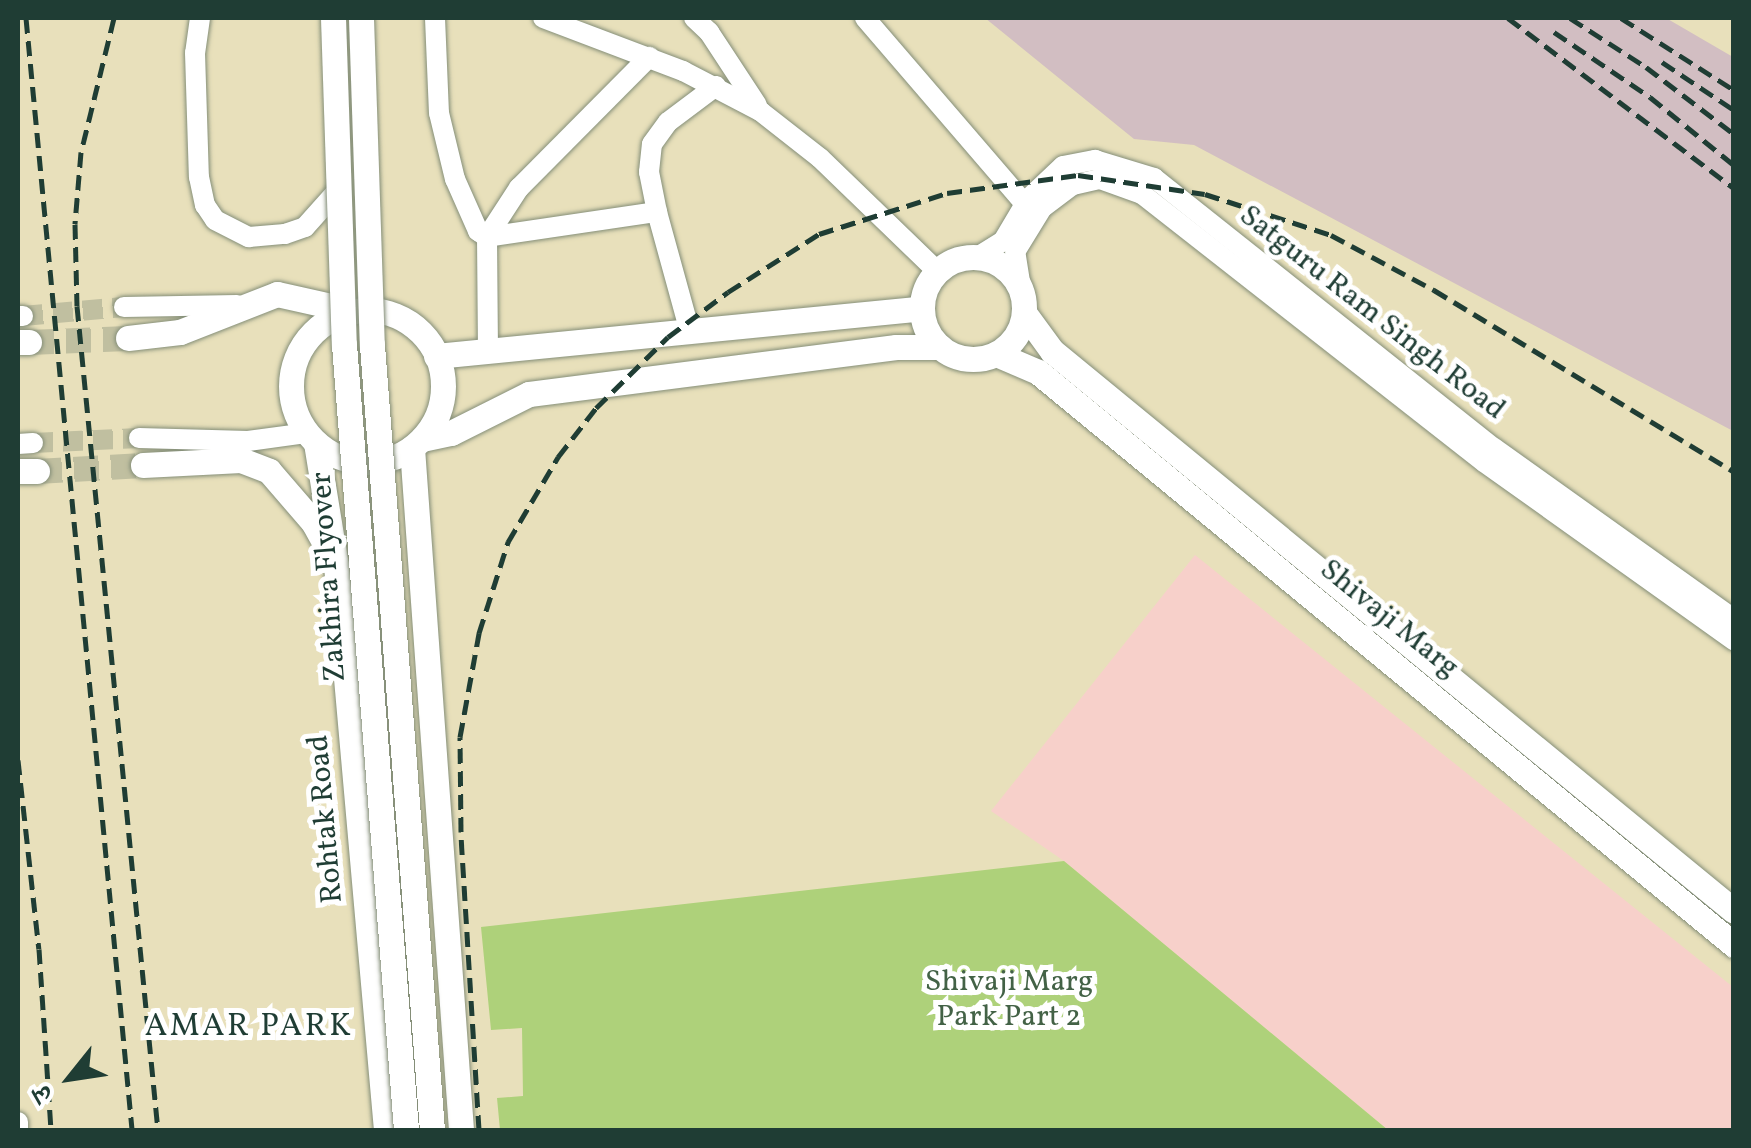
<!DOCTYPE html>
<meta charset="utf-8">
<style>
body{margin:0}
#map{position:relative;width:1751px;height:1148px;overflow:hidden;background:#e8e0bb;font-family:Vollkorn,"Noto Serif Devanagari",serif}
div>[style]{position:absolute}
.built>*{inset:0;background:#f7d0ca}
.industrial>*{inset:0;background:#d2bec2}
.green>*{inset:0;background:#aed17a}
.minor-tunnel>*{height:20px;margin-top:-10px;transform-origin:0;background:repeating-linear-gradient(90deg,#c0bfa0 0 20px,transparent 0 30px)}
.major-tunnel>*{height:25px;margin-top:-12.5px;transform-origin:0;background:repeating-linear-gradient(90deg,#c0bfa0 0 25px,transparent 0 37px)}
.roads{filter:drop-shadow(0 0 2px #848e78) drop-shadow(0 0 2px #848e78)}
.minor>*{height:20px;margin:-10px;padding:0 10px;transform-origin:10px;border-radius:10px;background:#fff}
.major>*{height:25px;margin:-12.5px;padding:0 12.5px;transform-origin:12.5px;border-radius:12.5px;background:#fff}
.major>.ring{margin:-12.5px;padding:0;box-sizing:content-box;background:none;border:25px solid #fff;border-radius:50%}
.rail>*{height:5px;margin-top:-2.5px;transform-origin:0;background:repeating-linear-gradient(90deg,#1f3d34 0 15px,transparent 0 23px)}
.bridges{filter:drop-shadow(0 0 2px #848e78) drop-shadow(0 0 2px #848e78)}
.major-bridge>*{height:25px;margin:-12.5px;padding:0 12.5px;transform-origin:12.5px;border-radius:12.5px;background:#fff}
span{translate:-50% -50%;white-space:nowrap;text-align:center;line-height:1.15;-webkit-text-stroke:10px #fff;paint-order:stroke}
.street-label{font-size:30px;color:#1f3d34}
.park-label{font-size:30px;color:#436246}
.neighbourhood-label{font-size:32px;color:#1f3d34;letter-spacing:2.5px}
.frame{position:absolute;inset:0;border:20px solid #1f3d34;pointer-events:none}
.north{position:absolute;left:20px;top:1028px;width:100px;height:100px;-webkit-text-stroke:8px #fff;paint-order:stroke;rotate:240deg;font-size:28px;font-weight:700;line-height:40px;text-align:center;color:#1f3d34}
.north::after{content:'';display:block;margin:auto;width:35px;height:45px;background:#1f3d34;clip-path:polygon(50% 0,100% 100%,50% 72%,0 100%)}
</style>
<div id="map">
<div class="built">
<div style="clip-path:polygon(1195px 555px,1733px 987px,1733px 1130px,1388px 1130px,1064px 861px,991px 811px)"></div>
</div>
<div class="industrial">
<div style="clip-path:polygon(985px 18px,1666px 18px,1733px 57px,1733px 431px,1194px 145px,1134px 139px)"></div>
</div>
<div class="green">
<div style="clip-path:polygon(1064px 861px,1388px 1130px,500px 1130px,497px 1098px,523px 1096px,522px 1028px,491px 1030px,481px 927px)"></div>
</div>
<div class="minor-tunnel">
<div style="left:23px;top:316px;width:101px;rotate:-5.1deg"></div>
<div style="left:33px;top:443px;width:106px;rotate:-2.7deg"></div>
</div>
<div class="major-tunnel">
<div style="left:29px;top:342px;width:99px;rotate:-2.3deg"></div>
<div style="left:37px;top:471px;width:106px;rotate:-3.2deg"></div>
</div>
<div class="roads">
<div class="minor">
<div style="left:200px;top:18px;width:35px;rotate:98deg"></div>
<div style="left:195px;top:53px;width:124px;rotate:88.2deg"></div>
<div style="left:199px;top:177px;width:29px;rotate:78deg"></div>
<div style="left:205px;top:205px;width:18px;rotate:56deg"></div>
<div style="left:215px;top:220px;width:38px;rotate:27deg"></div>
<div style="left:249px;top:237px;width:36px;rotate:-5deg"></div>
<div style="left:285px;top:234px;width:21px;rotate:-19deg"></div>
<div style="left:305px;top:227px;width:51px;rotate:-48.2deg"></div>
<div style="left:435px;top:18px;width:95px;rotate:87.6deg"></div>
<div style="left:439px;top:113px;width:68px;rotate:76.4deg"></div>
<div style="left:455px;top:179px;width:57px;rotate:66.1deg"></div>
<div style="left:478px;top:231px;width:11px;rotate:34deg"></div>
<div style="left:487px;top:237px;width:172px;rotate:-8.4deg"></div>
<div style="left:543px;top:18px;width:150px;rotate:20.7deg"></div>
<div style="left:683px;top:71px;width:87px;rotate:27.5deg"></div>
<div style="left:760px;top:111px;width:76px;rotate:38.1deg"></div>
<div style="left:820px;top:158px;width:163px;rotate:44deg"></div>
<div style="left:694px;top:18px;width:21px;rotate:43deg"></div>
<div style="left:709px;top:32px;width:87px;rotate:56.7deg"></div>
<div style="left:865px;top:18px;width:245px;rotate:49.3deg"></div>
<div style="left:979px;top:256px;width:28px;rotate:-32deg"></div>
<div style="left:1003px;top:241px;width:49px;rotate:-59.2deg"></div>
<div style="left:1028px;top:199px;width:48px;rotate:-43.3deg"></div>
<div style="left:1063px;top:166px;width:33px;rotate:-11deg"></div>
<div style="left:1095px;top:160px;width:62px;rotate:17deg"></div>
<div style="left:1154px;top:178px;width:434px;rotate:38.5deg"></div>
<div style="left:1494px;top:448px;width:295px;rotate:35.5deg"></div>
<div style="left:1021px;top:288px;width:36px;rotate:-99deg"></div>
<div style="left:1015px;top:252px;width:52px;rotate:-58.5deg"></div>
<div style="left:1042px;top:208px;width:39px;rotate:-37deg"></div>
<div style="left:1073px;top:185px;width:28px;rotate:-13deg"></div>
<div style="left:1100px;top:179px;width:45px;rotate:19.7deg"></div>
<div style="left:1142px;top:194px;width:434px;rotate:38.1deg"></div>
<div style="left:1484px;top:462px;width:307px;rotate:35.5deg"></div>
<div style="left:124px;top:307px;width:113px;rotate:-1deg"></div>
<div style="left:18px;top:316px;width:5px"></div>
<div style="left:690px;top:332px;width:124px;rotate:-105.4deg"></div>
<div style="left:657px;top:212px;width:41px;rotate:-101.3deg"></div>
<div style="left:649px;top:172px;width:28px;rotate:-84deg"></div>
<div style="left:652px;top:144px;width:27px;rotate:-54deg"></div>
<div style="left:668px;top:122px;width:60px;rotate:-36.9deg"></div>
<div style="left:488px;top:351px;width:114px;rotate:-90.5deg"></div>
<div style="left:487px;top:237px;width:59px;rotate:-56.9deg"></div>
<div style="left:519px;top:188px;width:185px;rotate:-45.2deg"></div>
<div style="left:139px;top:438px;width:109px;rotate:1.6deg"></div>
<div style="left:248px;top:441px;width:51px;rotate:-7.8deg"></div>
<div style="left:299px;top:434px;width:8px;rotate:-67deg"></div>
<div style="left:18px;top:444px;width:15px;rotate:-4deg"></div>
<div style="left:18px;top:1122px;width:8px;rotate:90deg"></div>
</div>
<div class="major">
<div class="ring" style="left:922px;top:257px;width:77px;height:77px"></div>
<div class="ring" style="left:291px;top:310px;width:127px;height:127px"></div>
<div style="left:1025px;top:314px;width:46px;rotate:53.9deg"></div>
<div style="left:1052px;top:351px;width:882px;rotate:39.39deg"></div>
<div style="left:128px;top:338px;width:52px;rotate:-6.6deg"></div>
<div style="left:180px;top:332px;width:104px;rotate:-21.4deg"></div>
<div style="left:277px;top:294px;width:78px;rotate:12.6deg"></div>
<div style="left:18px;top:342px;width:11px"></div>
<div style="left:996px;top:354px;width:46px;rotate:23.2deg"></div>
<div style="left:1038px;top:372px;width:902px;rotate:39.46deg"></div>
<div style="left:436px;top:356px;width:488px;rotate:-5.6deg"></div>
<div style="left:422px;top:439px;width:30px;rotate:-12deg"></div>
<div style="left:451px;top:433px;width:87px;rotate:-26.6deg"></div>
<div style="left:529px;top:394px;width:370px;rotate:-7.3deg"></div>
<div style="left:896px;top:347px;width:44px"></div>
<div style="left:316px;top:443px;width:124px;rotate:80.7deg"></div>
<div style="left:336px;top:565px;width:567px;rotate:84.94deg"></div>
<div style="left:412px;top:448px;width:684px;rotate:85.89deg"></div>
<div style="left:143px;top:465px;width:98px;rotate:-2.9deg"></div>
<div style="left:241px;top:460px;width:30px;rotate:21deg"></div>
<div style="left:269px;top:471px;width:67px;rotate:49.2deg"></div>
<div style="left:313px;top:522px;width:29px;rotate:61deg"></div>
<div style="left:18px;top:471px;width:19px"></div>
</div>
</div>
<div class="rail">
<div style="left:26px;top:18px;width:1117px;rotate:84.55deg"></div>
<div style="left:114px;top:18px;width:138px;rotate:103.8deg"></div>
<div style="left:81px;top:152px;width:72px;rotate:94.8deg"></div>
<div style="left:75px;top:224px;width:82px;rotate:88.6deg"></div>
<div style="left:77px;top:306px;width:828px;rotate:84.39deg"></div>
<div style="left:1508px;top:18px;width:283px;rotate:37deg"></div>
<div style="left:1570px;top:18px;width:90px;rotate:32.8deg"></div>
<div style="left:1646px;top:67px;width:111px;rotate:37.3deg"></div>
<div style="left:1621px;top:18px;width:134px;rotate:32.5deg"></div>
<div style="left:1554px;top:32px;width:116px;rotate:34.1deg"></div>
<div style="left:1650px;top:97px;width:108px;rotate:39deg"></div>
<div style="left:1662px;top:62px;width:87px;rotate:33.7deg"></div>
<div style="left:18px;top:760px;width:190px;rotate:83.7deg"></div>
<div style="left:39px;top:949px;width:181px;rotate:86.2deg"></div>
<div style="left:479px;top:1130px;width:299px;rotate:-93.5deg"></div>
<div style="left:461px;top:832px;width:95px;rotate:-90.6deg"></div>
<div style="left:460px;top:737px;width:106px;rotate:-79.6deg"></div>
<div style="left:479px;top:633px;width:96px;rotate:-72.3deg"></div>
<div style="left:508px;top:542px;width:99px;rotate:-59.5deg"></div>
<div style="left:558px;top:457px;width:62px;rotate:-52.2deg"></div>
<div style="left:596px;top:408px;width:101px;rotate:-44.6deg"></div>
<div style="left:668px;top:337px;width:75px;rotate:-36.9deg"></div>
<div style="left:728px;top:292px;width:108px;rotate:-32.5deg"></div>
<div style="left:819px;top:234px;width:134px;rotate:-17.8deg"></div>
<div style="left:947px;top:193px;width:132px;rotate:-7.8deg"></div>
<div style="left:1078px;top:175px;width:128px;rotate:8.5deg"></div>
<div style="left:1205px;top:194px;width:133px;rotate:18deg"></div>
<div style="left:1331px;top:235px;width:117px;rotate:28.1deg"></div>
<div style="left:1434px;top:290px;width:351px;rotate:31.2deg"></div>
</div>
<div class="bridges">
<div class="major-bridge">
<div style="left:333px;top:18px;width:327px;rotate:88.1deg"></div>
<div style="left:344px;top:345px;width:787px;rotate:85.48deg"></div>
<div style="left:361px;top:18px;width:327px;rotate:88.1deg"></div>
<div style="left:372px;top:345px;width:787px;rotate:85.63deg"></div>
</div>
</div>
<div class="street-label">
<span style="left:1372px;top:313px;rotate:38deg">Satguru Ram Singh Road</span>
<span style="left:329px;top:577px;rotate:-94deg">Zakhira Flyover</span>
<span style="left:1389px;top:619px;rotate:39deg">Shivaji Marg</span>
<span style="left:326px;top:819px;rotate:-95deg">Rohtak Road</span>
</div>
<div class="park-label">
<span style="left:1009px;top:999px">Shivaji Marg<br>Park Part 2</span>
</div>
<div class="neighbourhood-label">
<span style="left:249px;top:1027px">AMAR PARK</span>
</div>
<div class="frame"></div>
<div class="north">उ</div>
</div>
